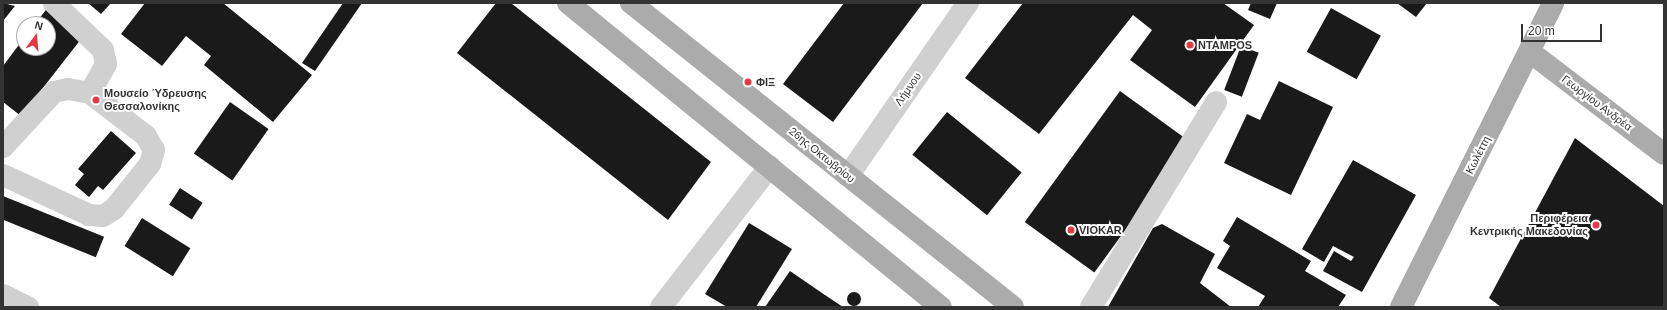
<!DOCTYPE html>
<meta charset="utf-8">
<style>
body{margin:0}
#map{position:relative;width:1667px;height:310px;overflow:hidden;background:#fff;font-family:Arial,sans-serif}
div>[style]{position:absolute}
.building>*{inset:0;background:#1a1a1a;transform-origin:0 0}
.round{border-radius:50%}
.minor>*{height:22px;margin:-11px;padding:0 11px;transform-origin:11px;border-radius:11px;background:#d0d0d0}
.major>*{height:22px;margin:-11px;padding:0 11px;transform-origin:11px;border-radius:11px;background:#ababab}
.dots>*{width:11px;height:11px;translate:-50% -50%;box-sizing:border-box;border:2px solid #fff;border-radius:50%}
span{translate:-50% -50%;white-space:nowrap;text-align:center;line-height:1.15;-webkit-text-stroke:4px #fff;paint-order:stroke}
.poi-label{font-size:11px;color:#333;font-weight:700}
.left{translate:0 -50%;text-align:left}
.right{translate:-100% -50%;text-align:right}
.street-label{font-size:11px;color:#333}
.frame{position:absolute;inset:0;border:4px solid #333;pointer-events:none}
.north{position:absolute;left:16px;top:16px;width:40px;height:40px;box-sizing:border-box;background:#fff;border:1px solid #adadad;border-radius:50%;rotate:16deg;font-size:11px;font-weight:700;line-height:16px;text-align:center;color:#333}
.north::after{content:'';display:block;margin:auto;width:14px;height:18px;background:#e63946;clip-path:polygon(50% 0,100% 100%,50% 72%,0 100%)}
.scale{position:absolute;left:1521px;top:24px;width:81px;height:18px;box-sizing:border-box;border:2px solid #333;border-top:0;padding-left:5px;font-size:12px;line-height:14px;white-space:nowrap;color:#333;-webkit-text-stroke:3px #fff;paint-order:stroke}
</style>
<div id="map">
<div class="building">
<div style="clip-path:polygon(3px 3px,15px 6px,3px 21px)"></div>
<div style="clip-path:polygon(88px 3px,111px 3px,101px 14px)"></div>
<div style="clip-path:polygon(145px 3px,223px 3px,312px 75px,273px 122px,204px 65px,211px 56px,186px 36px,162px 66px,121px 34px)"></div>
<div style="clip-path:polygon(343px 3px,362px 3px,315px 71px,302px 63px)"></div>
<div style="clip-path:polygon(496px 3px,511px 3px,711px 162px,668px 220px,457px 53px)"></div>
<div style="clip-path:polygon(844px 3px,923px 3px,833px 122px,783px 84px)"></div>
<div style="clip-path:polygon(1023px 3px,1223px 3px,1254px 25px,1195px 107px,1130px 60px,1152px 30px,1133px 15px,1039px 134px,965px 78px)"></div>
<div style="clip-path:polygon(1251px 3px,1277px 3px,1270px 19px,1248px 10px)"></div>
<div style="clip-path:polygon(1397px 3px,1427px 3px,1416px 17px)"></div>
<div style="clip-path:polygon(49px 6px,85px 34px,21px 116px,3px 102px,3px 66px,24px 38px,24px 48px,48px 48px,48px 24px,35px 24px)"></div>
<div style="left:1331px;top:8px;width:57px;height:50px;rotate:29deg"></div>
<div style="left:1241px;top:46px;width:19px;height:47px;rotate:21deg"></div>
<div style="clip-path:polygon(1279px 81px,1333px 107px,1291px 195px,1224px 163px,1247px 114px,1260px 120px)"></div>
<div style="left:1120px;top:91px;width:86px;height:162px;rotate:36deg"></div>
<div style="left:230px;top:102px;width:47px;height:63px;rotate:35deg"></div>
<div style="left:947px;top:112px;width:96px;height:55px;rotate:39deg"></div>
<div style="clip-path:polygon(111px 131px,136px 153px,103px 190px,98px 186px,89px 197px,75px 185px,84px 174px,78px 169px)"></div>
<div style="clip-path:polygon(1575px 138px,1664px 206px,1664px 307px,1501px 307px,1489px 298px)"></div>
<div style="clip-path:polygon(1353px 160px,1416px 195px,1362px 292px,1323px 271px,1334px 251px,1351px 261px,1354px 257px,1333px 246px,1324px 262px,1302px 249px)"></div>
<div style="left:180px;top:188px;width:27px;height:20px;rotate:33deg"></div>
<div style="left:3px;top:196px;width:109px;height:22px;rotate:22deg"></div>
<div style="clip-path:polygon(1237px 217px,1311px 261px,1305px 271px,1346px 295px,1338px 307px,1258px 307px,1265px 296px,1217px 268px,1230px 246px,1223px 241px)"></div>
<div style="left:142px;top:218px;width:57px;height:33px;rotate:32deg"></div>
<div style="clip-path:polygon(749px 223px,792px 249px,756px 307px,727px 307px,705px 294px)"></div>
<div style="clip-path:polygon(1162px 224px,1215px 254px,1200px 283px,1231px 307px,1108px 307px,1153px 228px)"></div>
<div style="clip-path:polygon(790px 271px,822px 293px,843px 307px,765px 307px)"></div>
<div class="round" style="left:847px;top:292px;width:14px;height:14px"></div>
</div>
<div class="minor">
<div style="left:3px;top:147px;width:75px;rotate:-47.2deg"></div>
<div style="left:54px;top:92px;width:14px;rotate:-12deg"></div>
<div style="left:68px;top:89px;width:22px;rotate:10deg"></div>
<div style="left:90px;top:93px;width:33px;rotate:-61deg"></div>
<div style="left:106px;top:64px;width:14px;rotate:-102deg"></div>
<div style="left:103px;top:50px;width:68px;rotate:-136.2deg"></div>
<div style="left:3px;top:175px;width:95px;rotate:24.9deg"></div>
<div style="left:89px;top:215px;width:14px;rotate:4deg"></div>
<div style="left:103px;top:216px;width:13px;rotate:-32deg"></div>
<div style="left:114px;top:209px;width:58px;rotate:-51.3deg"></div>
<div style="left:150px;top:164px;width:15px;rotate:-74deg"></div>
<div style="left:154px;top:150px;width:16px;rotate:-120deg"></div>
<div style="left:146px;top:136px;width:71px;rotate:-142.5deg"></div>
<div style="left:848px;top:176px;width:211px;rotate:-55.3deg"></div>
<div style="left:3px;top:295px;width:28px;rotate:26deg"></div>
<div style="left:661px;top:307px;width:178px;rotate:-52.3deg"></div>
<div style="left:1091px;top:307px;width:240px;rotate:-58.6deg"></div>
</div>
<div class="major">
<div style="left:568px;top:3px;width:481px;rotate:39.2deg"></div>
<div style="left:631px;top:3px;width:488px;rotate:38.5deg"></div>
<div style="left:1530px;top:52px;width:168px;rotate:37.3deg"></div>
<div style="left:1401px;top:307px;width:340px;rotate:-63.4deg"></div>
</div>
<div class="dots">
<div style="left:1190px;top:45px;background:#e63946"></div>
<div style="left:748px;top:82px;background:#e63946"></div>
<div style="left:96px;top:100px;background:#e63946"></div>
<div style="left:1596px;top:225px;background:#e63946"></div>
<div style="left:1071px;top:230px;background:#e63946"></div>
</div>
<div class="poi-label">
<span class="left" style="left:1198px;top:45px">NTAMPOS</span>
<span class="left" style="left:756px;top:82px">ΦΙΞ</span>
<span class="left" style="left:104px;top:100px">Μουσείο Ύδρευσης<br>Θεσσαλονίκης</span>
<span class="right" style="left:1588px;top:225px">Περιφέρεια<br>Κεντρικής Μακεδονίας</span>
<span class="left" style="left:1079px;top:230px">VIOKAR</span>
</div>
<div class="street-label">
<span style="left:908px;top:89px;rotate:-55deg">Λήμνου</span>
<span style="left:1597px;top:103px;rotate:37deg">Γεωργίου Ανδρέα</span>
<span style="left:822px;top:155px;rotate:39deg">26ης Οκτωβρίου</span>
<span style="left:1478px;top:155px;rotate:-63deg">Κωλέττη</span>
</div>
<div class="frame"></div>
<div class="north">N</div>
<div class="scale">20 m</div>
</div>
